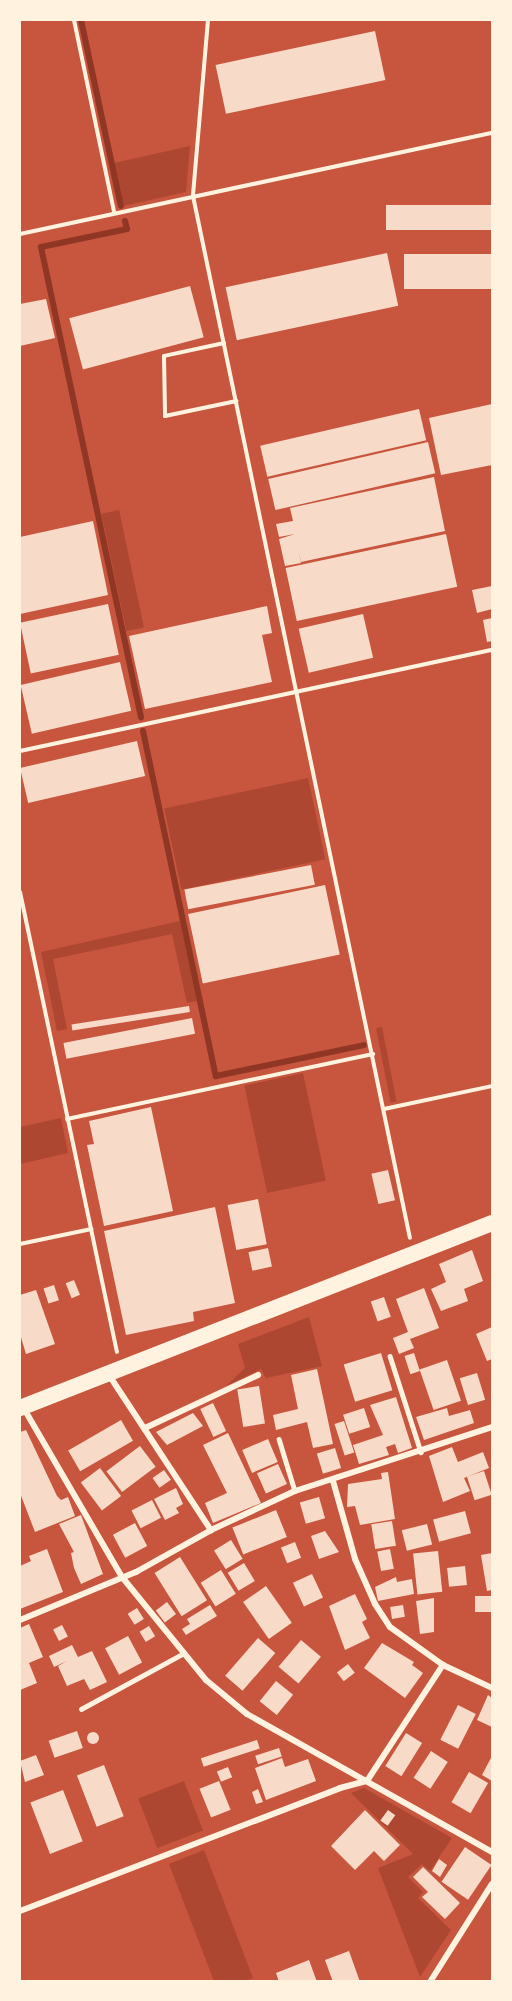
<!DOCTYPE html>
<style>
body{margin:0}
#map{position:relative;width:512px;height:2001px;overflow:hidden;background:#c8553d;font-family:Literata,serif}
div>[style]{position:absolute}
.green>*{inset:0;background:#ae4732;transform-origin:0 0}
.stream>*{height:6px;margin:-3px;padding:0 3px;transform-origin:3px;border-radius:3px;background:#8f3625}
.building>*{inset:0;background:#f7dbc8;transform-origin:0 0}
.round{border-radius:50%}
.path>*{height:4px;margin:-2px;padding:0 2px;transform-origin:2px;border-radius:2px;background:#fff3e0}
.service>*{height:4.5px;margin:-2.25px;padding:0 2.25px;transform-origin:2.25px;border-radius:2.25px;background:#fff3e0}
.minor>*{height:6px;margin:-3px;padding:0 3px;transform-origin:3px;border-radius:3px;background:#fff3e0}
.trunk>*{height:16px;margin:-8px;padding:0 8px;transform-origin:8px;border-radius:8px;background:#fff3e0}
span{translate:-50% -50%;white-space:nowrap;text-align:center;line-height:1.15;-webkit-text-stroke:6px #fff3e0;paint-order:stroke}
.frame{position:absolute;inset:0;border:21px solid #fff3e0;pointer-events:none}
</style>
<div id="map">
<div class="green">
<div style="clip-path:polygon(190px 146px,186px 192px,123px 206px,114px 163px)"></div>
<div style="left:119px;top:510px;width:120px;height:18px;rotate:78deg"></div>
<div style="left:308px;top:778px;width:83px;height:147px;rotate:78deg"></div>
<div style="clip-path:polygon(180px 921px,197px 1001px,187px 1003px,172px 934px,53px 959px,67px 1029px,57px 1031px,41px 952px)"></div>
<div style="left:382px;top:1027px;width:76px;height:6px;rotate:79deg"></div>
<div style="left:303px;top:1073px;width:110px;height:60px;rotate:78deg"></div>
<div style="clip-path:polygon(61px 1118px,68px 1153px,20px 1164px,20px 1127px)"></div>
<div style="clip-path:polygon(309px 1317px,322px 1366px,266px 1378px,261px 1369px,226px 1386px,245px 1368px,238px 1344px)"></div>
<div style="left:184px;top:1781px;width:53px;height:49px;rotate:69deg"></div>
<div style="clip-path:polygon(364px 1788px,452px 1838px,430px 1871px,422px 1864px,408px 1877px,423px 1892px,418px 1898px,451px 1930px,420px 1977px,378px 1868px,413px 1854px,351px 1793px)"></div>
<div style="clip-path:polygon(204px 1850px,253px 1978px,244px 1981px,214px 1981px,169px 1864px)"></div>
</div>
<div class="stream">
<div style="left:81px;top:20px;width:190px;rotate:77.9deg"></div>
<div style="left:125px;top:221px;width:8px;rotate:76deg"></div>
<div style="left:127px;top:229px;width:88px;rotate:168.2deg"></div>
<div style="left:41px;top:247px;width:481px;rotate:78deg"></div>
<div style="left:143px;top:731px;width:353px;rotate:78.1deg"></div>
<div style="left:216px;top:1076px;width:151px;rotate:-11.8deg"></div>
</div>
<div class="building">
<div style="left:375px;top:31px;width:50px;height:163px;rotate:78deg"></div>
<div style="left:492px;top:205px;width:25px;height:106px;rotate:90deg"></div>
<div style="left:387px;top:253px;width:54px;height:165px;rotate:78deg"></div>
<div style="left:492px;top:254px;width:35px;height:88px;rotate:90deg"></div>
<div style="left:190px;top:286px;width:53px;height:125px;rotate:75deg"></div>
<div style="clip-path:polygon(46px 299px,55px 338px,20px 346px,20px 304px)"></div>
<div style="clip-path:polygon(492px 404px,492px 465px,441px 475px,429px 418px)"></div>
<div style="left:419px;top:409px;width:32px;height:163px;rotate:77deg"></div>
<div style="left:428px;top:442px;width:32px;height:164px;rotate:77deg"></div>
<div style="clip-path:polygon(434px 477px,445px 531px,301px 562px,298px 549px,301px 563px,285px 566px,279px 539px,295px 534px,279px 537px,276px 524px,293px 521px,290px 508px)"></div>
<div style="clip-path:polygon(93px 521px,108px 595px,20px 614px,20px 537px)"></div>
<div style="left:446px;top:534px;width:54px;height:164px;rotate:78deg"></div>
<div style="clip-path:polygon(492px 586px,492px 609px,477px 613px,472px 590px)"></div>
<div style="left:108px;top:604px;width:52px;height:90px;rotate:78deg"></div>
<div style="clip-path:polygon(267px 606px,272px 633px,262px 635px,272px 682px,145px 709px,129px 636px)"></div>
<div style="left:363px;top:614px;width:45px;height:66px;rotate:77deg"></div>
<div style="clip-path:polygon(492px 618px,492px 641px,487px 642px,483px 620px)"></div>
<div style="left:120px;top:662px;width:50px;height:102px;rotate:77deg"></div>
<div style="left:137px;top:741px;width:36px;height:120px;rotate:77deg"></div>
<div style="left:311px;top:865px;width:20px;height:129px;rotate:79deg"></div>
<div style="left:325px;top:885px;width:71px;height:140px;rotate:78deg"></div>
<div style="left:189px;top:1006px;width:6px;height:119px;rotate:81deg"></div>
<div style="left:192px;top:1018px;width:16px;height:131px;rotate:79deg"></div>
<div style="clip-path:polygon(151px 1107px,173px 1211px,104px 1226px,87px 1145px,94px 1144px,89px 1121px)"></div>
<div style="left:388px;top:1170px;width:31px;height:17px;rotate:77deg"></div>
<div style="left:258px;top:1199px;width:46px;height:31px;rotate:79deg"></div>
<div style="clip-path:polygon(215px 1207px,235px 1303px,193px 1312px,194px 1321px,126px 1335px,104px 1231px)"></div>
<div style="left:268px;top:1248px;width:19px;height:20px;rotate:78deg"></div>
<div style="clip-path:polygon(472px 1250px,483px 1281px,464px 1289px,468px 1301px,441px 1311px,431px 1289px,446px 1282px,439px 1264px)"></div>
<div style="left:74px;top:1280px;width:16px;height:9px;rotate:68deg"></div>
<div style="left:54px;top:1285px;width:16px;height:11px;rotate:72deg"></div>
<div style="clip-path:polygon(424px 1288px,439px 1328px,410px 1339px,414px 1348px,399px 1354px,393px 1338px,408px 1332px,396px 1299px)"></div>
<div style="clip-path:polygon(36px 1290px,55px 1344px,26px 1354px,20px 1334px,20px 1295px)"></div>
<div style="left:384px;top:1297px;width:21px;height:14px;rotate:71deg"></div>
<div style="clip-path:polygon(492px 1327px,492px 1359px,487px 1361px,476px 1334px)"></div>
<div style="left:381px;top:1353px;width:39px;height:39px;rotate:73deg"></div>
<div style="left:414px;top:1353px;width:19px;height:10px;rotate:72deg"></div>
<div style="left:447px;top:1360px;width:43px;height:29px;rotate:71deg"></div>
<div style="clip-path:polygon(317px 1369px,333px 1444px,313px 1448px,307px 1422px,276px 1430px,273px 1415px,298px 1409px,291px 1375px)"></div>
<div style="left:477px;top:1373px;width:28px;height:18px;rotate:73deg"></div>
<div style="left:259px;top:1386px;width:38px;height:22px;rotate:81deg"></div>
<div style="clip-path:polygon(396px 1397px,412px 1448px,398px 1453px,395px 1444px,386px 1447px,389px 1455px,359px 1464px,353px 1445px,383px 1435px,370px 1405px)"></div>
<div style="left:213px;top:1403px;width:31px;height:14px;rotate:65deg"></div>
<div style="left:364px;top:1408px;width:20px;height:22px;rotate:72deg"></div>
<div style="clip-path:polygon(447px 1408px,449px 1416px,470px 1410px,474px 1423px,424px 1440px,416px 1417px)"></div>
<div style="clip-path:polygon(193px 1413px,203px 1426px,167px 1445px,156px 1432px)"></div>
<div style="left:121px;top:1420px;width:24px;height:61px;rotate:60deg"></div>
<div style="left:344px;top:1421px;width:33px;height:10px;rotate:72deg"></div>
<div style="clip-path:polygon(26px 1430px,57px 1496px,61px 1500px,68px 1497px,75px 1516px,35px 1532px,20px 1493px,20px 1432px)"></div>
<div style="clip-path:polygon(228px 1433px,261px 1503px,213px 1523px,205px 1503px,227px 1493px,203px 1445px)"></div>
<div style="left:268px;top:1439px;width:25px;height:28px;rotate:67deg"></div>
<div style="left:140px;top:1446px;width:26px;height:42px;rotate:53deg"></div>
<div style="clip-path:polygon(452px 1447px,458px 1462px,483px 1452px,489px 1468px,464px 1478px,470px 1491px,443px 1502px,429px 1456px)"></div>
<div style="left:335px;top:1448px;width:21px;height:19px;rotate:73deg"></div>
<div style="left:278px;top:1464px;width:22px;height:23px;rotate:66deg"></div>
<div style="left:100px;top:1468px;width:35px;height:24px;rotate:53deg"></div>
<div style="left:164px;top:1470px;width:12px;height:14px;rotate:55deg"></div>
<div style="left:484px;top:1471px;width:25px;height:18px;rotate:72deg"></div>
<div style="clip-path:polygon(388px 1472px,395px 1519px,360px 1525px,355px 1506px,347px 1507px,348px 1484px,382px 1479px,381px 1473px)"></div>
<div style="clip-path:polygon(176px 1488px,183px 1504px,176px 1508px,179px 1513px,165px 1520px,154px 1499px)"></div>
<div style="left:319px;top:1497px;width:22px;height:20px;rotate:74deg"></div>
<div style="left:152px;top:1500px;width:20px;height:23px;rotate:63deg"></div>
<div style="left:276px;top:1510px;width:29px;height:47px;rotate:68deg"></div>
<div style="left:465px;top:1511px;width:23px;height:33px;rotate:75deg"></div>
<div style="clip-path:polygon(81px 1515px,103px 1574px,81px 1584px,74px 1568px,71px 1553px,74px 1552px,59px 1524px)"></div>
<div style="left:392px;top:1521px;width:25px;height:21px;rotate:81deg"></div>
<div style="left:135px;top:1523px;width:26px;height:25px;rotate:62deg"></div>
<div style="left:427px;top:1524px;width:21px;height:26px;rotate:76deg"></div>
<div style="clip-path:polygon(325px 1531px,339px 1552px,319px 1559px,311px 1536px)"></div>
<div style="left:231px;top:1540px;width:22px;height:20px;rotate:58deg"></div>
<div style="left:295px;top:1542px;width:17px;height:15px;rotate:69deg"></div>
<div style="clip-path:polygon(47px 1549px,63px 1592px,20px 1609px,20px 1566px,31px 1561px,29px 1556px)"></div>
<div style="left:390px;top:1549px;width:20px;height:13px;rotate:79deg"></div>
<div style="left:438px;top:1551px;width:41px;height:25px;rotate:84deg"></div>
<div style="clip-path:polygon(492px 1553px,492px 1590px,487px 1591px,481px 1555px)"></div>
<div style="left:180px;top:1557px;width:51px;height:30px;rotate:58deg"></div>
<div style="left:244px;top:1563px;width:21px;height:19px;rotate:59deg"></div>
<div style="left:465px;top:1566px;width:19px;height:18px;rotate:84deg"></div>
<div style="left:221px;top:1570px;width:28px;height:24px;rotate:58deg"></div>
<div style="left:312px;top:1574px;width:26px;height:21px;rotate:65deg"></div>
<div style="clip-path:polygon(396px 1577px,397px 1582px,412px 1579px,414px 1594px,378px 1601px,375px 1587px)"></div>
<div style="left:266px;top:1586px;width:45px;height:28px;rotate:55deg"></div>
<div style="clip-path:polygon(355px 1594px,367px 1619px,362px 1622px,370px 1638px,345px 1650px,329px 1606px)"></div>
<div style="left:492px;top:1596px;width:16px;height:17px;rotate:90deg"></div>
<div style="clip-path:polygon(434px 1598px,434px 1632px,420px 1634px,416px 1601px)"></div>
<div style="left:167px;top:1602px;width:15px;height:14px;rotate:53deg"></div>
<div style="clip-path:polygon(210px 1605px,217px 1616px,186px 1635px,182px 1629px,190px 1624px,187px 1619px)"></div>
<div style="left:403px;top:1605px;width:12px;height:13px;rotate:81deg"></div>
<div style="left:137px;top:1608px;width:13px;height:11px;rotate:58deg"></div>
<div style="clip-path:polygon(29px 1624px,43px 1657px,29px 1663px,37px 1683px,20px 1690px,20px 1628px)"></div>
<div style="left:62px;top:1625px;width:13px;height:10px;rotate:63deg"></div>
<div style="left:149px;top:1626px;width:12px;height:11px;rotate:59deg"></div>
<div style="left:128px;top:1636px;width:30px;height:26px;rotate:62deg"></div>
<div style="left:258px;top:1638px;width:23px;height:50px;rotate:41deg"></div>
<div style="left:301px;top:1640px;width:26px;height:35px;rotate:40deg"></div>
<div style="clip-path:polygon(382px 1643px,414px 1662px,412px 1665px,423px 1673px,405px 1698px,364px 1668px)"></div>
<div style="clip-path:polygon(72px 1645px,78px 1657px,92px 1651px,107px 1682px,90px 1690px,84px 1679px,67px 1686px,58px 1666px,67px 1661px,54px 1667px,49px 1656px)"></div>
<div style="left:348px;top:1664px;width:11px;height:14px;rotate:52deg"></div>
<div style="left:276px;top:1681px;width:22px;height:26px;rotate:39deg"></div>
<div style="clip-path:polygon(488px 1695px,492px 1698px,492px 1727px,477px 1720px)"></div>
<div style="left:458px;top:1705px;width:20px;height:39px;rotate:27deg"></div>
<div style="left:77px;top:1731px;width:18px;height:30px;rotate:71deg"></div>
<div class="round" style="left:87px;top:1732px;width:12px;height:12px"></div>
<div style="left:406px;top:1733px;width:19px;height:39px;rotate:32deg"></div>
<div style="left:257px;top:1740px;width:9px;height:59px;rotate:72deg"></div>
<div style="left:279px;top:1748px;width:9px;height:25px;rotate:72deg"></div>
<div style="left:431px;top:1751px;width:20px;height:32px;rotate:33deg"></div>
<div style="clip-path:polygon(36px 1755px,44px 1775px,25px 1782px,20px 1761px)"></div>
<div style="clip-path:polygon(492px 1756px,492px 1781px,482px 1775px)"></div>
<div style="clip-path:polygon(282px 1758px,285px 1767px,308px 1759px,316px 1781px,266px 1800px,255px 1768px)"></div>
<div style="left:104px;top:1765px;width:55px;height:29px;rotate:69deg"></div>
<div style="left:228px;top:1767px;width:11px;height:12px;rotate:68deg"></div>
<div style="left:469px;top:1772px;width:22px;height:35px;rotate:30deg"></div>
<div style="left:219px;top:1781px;width:31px;height:21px;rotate:68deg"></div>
<div style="clip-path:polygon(258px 1789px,263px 1802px,256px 1804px,252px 1792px)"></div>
<div style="left:63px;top:1790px;width:55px;height:35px;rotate:69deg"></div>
<div style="clip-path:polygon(365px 1810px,400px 1845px,384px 1861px,374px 1851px,355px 1870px,331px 1846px)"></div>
<div style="left:388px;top:1810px;width:9px;height:13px;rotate:36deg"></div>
<div style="left:465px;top:1847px;width:32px;height:42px;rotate:34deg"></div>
<div style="clip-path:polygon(439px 1859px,447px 1865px,440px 1877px,432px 1871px)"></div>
<div style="clip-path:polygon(423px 1867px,460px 1903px,445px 1919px,422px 1897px,428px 1892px,413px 1877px)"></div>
<div style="clip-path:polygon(349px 1951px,360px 1982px,333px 1982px,325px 1960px)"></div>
<div style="clip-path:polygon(309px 1960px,317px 1982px,279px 1982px,276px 1973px)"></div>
</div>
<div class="path">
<div style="left:74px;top:20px;width:196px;rotate:78.2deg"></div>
<div style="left:208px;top:20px;width:177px;rotate:94.9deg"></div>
<div style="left:193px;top:196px;width:1064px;rotate:78.24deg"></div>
<div style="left:20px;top:234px;width:483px;rotate:-12.1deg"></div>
<div style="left:224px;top:343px;width:61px;rotate:167.8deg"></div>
<div style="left:164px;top:356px;width:60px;rotate:89deg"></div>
<div style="left:165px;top:416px;width:73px;rotate:-11.9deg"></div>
<div style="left:20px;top:751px;width:483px;rotate:-12.1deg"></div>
<div style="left:20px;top:892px;width:470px;rotate:78.1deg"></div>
<div style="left:384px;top:1109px;width:110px;rotate:-12deg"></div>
<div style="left:67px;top:1119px;width:313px;rotate:-12deg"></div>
<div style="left:20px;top:1244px;width:73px;rotate:-11.9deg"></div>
</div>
<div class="service">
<div style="left:390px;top:1356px;width:101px;rotate:72.1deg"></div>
<div style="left:279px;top:1439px;width:54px;rotate:72.9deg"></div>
<div style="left:81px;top:1709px;width:117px;rotate:-28.5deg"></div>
</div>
<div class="minor">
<div style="left:109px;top:1375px;width:186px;rotate:56.7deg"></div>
<div style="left:23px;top:1407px;width:197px;rotate:59.8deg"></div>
<div style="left:122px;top:1577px;width:133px;rotate:50.8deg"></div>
<div style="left:206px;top:1680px;width:53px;rotate:39.7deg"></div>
<div style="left:247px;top:1714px;width:281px;rotate:29.4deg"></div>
<div style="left:145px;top:1428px;width:125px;rotate:-25.1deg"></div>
<div style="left:333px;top:1481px;width:81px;rotate:74.2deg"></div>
<div style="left:355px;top:1559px;width:49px;rotate:66deg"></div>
<div style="left:375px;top:1604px;width:27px;rotate:57deg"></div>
<div style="left:390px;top:1627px;width:65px;rotate:35.6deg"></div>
<div style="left:443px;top:1665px;width:54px;rotate:25.1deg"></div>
<div style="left:20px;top:1620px;width:126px;rotate:-22.5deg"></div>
<div style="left:136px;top:1572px;width:86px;rotate:-29.2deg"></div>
<div style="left:211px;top:1530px;width:93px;rotate:-24.9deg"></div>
<div style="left:295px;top:1491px;width:207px;rotate:-18deg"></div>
<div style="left:20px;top:1911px;width:343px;rotate:-21deg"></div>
<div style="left:340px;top:1788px;width:28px;rotate:-15deg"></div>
<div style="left:367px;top:1781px;width:139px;rotate:-56.8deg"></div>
<div style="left:430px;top:1982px;width:116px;rotate:-57.7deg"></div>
</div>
<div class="trunk">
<div style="left:20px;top:1408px;width:507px;rotate:-21.4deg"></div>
</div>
<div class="frame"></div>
</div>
